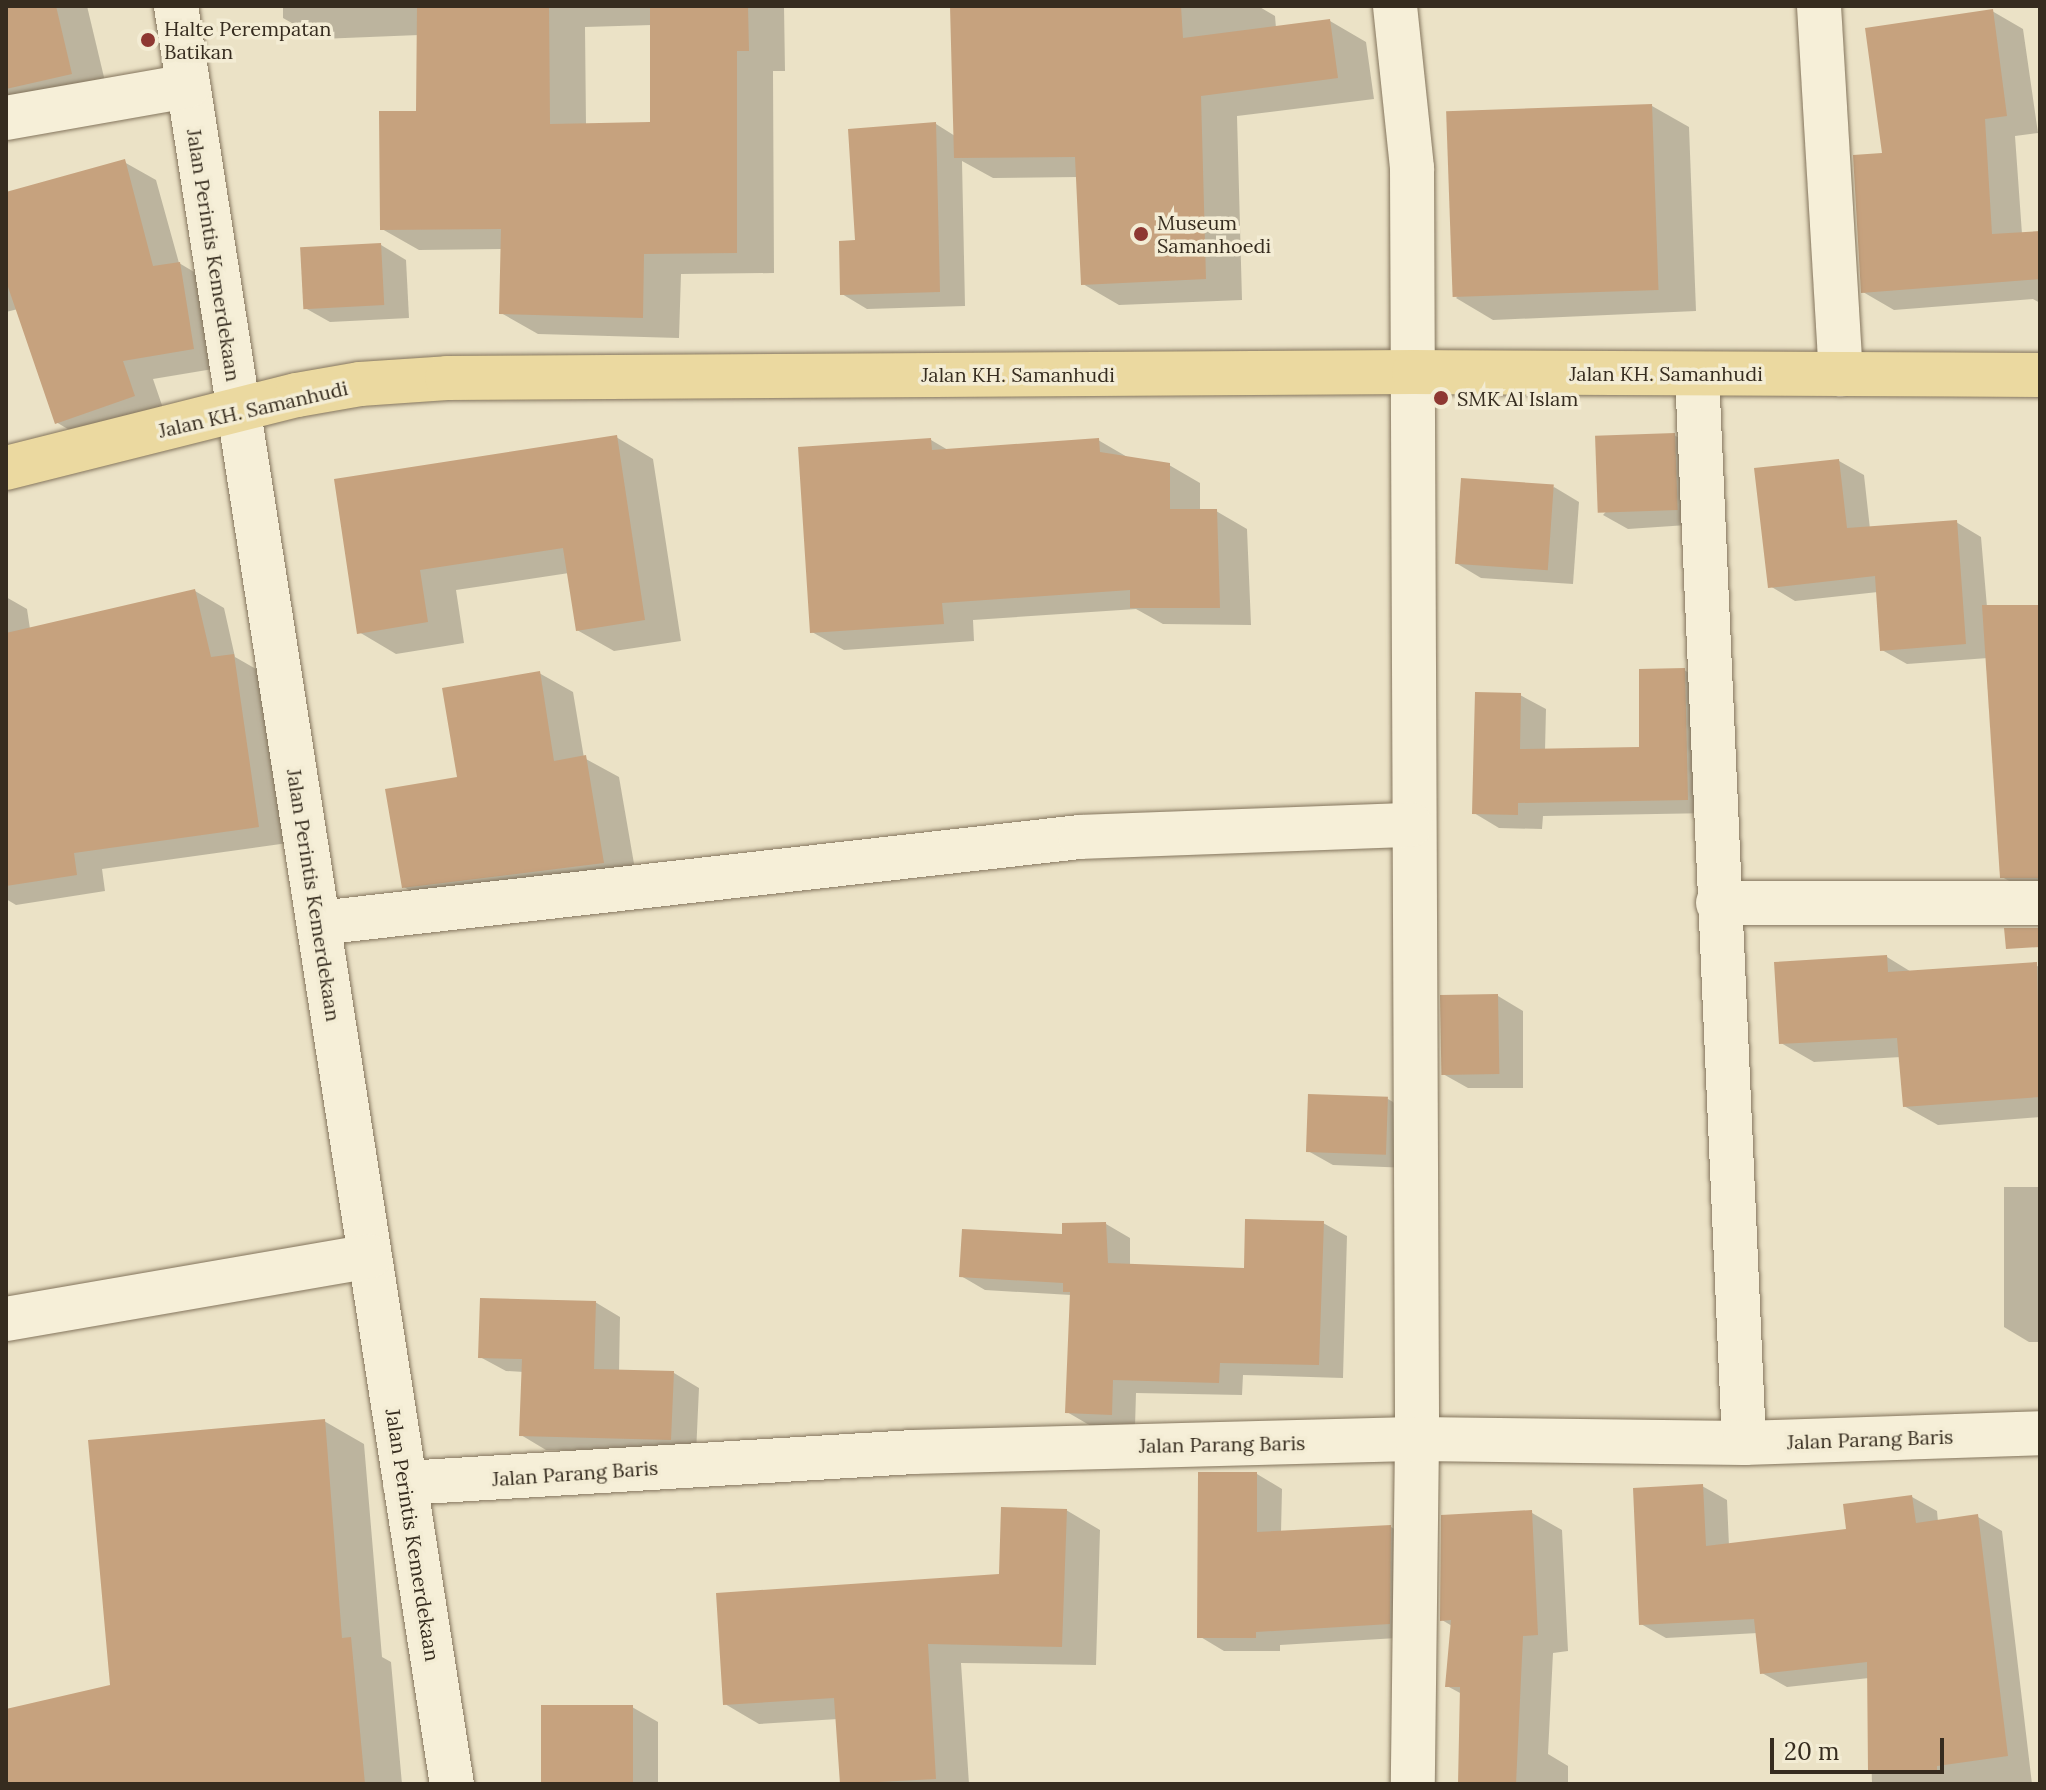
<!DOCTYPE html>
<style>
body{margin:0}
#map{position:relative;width:2046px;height:1790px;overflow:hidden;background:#ebe2c6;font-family:Lora,serif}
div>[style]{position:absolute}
.shadow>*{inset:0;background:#0003}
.building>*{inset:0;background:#c6a27e;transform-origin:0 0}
.roads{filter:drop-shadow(0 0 2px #84755d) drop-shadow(0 0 2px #84755d)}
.minor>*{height:44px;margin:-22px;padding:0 22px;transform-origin:22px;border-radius:22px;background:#f6efd8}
.major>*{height:44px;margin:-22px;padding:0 22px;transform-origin:22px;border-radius:22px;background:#ebd9a0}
.dots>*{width:22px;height:22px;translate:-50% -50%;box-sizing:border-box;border:4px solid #f3ecd4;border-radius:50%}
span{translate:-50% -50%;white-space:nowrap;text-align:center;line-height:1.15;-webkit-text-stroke:7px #f3ecd4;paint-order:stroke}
.poi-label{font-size:20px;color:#362c1f}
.left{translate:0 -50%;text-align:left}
.street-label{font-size:20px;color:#362c1f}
.frame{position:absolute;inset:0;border:8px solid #362c1f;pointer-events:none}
.scale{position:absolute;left:1770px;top:1738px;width:174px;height:36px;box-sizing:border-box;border:4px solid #362c1f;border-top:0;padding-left:10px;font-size:24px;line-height:28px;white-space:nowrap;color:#362c1f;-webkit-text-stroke:6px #f3ecd4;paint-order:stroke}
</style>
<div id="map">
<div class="shadow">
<div style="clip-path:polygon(6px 6px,87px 6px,108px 94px,6px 119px)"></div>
<div style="clip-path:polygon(evenodd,283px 6px,784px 6px,785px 71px,773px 71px,774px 273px,681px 274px,679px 338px,538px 334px,501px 313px,502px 249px,419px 250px,382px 229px,418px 113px,419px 35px,320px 39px,283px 18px,283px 6px,652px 25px,652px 124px,586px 125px,585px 27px,652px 25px)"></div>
<div style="clip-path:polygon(951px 6px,1258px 6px,1275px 16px,1276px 28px,1330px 21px,1366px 42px,1374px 99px,1237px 116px,1242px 300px,1119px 305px,1083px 284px,1078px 177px,993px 178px,962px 161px,965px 306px,867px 309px,842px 294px,857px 242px,936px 124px,955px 136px)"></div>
<div style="clip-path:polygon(1992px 11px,2023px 29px,2038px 133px,2015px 136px,2022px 234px,2040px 233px,2040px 303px,2033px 299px,1894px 310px,1863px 292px,1884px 155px)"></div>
<div style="clip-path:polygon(1652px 106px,1689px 127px,1696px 311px,1493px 320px,1456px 298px)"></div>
<div style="clip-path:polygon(124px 162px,156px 180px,179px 263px,211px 282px,225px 367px,153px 379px,165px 414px,88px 441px,56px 422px,18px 309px,6px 312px,6px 194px)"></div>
<div style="clip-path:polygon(381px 245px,406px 260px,409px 318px,330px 322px,305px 308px)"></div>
<div style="clip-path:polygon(1674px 435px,1699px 449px,1702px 524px,1628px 529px,1603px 515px)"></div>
<div style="clip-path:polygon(616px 437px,653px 459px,681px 641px,614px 651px,577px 630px,569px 573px,456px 590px,464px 643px,396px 654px,359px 632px,336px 481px)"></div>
<div style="clip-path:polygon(931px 440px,948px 450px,1098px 440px,1129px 458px,1169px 465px,1200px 483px,1200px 511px,1216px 511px,1247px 529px,1251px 625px,1163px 624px,1136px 609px,973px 620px,974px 641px,844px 650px,812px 632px)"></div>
<div style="clip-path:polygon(1839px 461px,1864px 475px,1870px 529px,1956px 522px,1981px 537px,1987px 607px,2040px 607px,2040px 898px,2002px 877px,1988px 658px,1907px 664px,1882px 650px,1878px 592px,1795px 601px,1770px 586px)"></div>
<div style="clip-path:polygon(1554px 487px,1579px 502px,1573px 584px,1481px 578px,1456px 563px)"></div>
<div style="clip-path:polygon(195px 591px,224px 608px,235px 657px,263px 673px,288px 843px,102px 869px,105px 891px,16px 905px,6px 899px,6px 597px,27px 609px,30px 629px)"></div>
<div style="clip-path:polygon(1684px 670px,1710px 685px,1713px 813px,1543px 816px,1542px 829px,1499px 828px,1474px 813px,1520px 695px,1546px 709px,1545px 751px,1641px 749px)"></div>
<div style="clip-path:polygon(539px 673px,573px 692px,584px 758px,619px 777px,637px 881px,437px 907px,404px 887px,459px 779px)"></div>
<div style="clip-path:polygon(1887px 957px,1913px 973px,2040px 966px,2040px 1117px,1938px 1125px,1904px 1106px,1901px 1057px,1814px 1062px,1781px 1043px)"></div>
<div style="clip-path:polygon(1498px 996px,1523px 1011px,1523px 1088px,1468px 1088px,1443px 1074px)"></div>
<div style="clip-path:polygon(1388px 1099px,1413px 1114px,1410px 1168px,1333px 1165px,1308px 1151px)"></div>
<div style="clip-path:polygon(2004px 1187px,2040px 1187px,2040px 1342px,2029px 1342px,2004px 1327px)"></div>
<div style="clip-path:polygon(1323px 1223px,1347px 1236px,1343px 1378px,1243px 1375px,1242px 1395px,1136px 1393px,1135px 1427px,1091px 1426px,1067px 1412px,1071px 1295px,985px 1290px,961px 1276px,1106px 1224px,1130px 1238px,1130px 1265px,1246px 1270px)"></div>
<div style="clip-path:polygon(595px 1302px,620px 1317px,619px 1372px,674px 1373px,699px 1388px,696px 1454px,546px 1450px,521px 1435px,524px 1372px,506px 1371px,480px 1357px)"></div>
<div style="clip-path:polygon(324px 1421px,364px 1444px,382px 1657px,391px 1662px,402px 1784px,6px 1784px,6px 1711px,112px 1686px)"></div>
<div style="clip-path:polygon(1257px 1474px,1282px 1489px,1281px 1533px,1391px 1527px,1416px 1542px,1414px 1637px,1280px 1645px,1280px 1651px,1224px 1651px,1199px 1636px)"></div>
<div style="clip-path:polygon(1702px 1486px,1727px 1500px,1729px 1546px,1848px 1531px,1912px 1497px,1937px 1511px,1938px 1522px,1978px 1517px,2002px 1531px,2032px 1784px,1872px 1784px,1869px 1678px,1787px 1687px,1762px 1673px,1758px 1633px,1666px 1638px,1641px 1624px)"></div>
<div style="clip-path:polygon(1066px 1510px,1100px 1530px,1096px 1665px,961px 1663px,969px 1784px,842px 1784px,838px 1719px,759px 1724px,725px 1704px,1001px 1576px)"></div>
<div style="clip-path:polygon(1532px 1513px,1562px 1530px,1568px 1651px,1553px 1653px,1548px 1754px,1568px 1766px,1568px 1784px,1460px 1784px,1462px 1694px,1447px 1686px,1452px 1626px,1442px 1620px)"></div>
<div style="clip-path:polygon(632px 1707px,658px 1722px,658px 1784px,543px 1784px)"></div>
</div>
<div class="building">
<div style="clip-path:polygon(6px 6px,56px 6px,72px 74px,6px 89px)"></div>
<div style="clip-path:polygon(417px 6px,549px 6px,550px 124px,650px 122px,650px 6px,748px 6px,749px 51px,737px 51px,737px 253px,644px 254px,643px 318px,499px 314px,501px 229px,380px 230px,379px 111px,416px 111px)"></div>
<div style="clip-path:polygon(950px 6px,1181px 6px,1183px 38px,1330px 19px,1338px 78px,1201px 96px,1206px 279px,1081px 285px,1075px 157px,954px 158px)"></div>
<div style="clip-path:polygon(1993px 9px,2007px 116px,1985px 119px,1992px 234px,2040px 231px,2040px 279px,1861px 293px,1853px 155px,1882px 153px,1865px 28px)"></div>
<div style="left:1652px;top:104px;width:186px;height:206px;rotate:88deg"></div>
<div style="clip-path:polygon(936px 122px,940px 292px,840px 295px,839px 241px,855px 240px,848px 129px)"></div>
<div style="clip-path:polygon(125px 159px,153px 266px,180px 262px,194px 349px,123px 361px,135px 396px,55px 424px,6px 281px,6px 192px)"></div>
<div style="left:381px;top:243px;width:62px;height:81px;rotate:87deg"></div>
<div style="left:1675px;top:433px;width:77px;height:80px;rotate:88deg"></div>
<div style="clip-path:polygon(617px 435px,645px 620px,576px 631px,563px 548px,420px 570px,428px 622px,357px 634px,334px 479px)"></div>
<div style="clip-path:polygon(931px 438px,932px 450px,1099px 438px,1100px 452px,1170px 463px,1170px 509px,1217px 509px,1220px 608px,1130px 608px,1130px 590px,942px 603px,944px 624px,810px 633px,798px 447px)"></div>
<div style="clip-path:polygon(1839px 459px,1847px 528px,1957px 520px,1966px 644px,1880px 651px,1875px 576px,1768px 588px,1754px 468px)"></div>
<div style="left:1461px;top:478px;width:93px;height:86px;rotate:4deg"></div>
<div style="clip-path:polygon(195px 589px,211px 657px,234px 654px,259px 827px,74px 853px,77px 875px,6px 886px,6px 633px)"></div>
<div style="clip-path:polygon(1982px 605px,2040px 605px,2040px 878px,2000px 878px)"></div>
<div style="clip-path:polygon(1685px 668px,1688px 800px,1518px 803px,1518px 815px,1472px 814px,1475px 692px,1521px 693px,1520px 749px,1639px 747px,1639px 669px)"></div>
<div style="clip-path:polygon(540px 671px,554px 761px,586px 755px,604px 863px,402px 888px,385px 789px,457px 777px,442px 688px)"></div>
<div style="clip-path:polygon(2004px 928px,2040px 928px,2040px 947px,2006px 949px)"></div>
<div style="clip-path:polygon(1887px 955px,1888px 972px,2037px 962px,2040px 1097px,1903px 1107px,1897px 1038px,1779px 1044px,1774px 962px)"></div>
<div style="left:1498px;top:994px;width:80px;height:58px;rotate:89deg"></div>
<div style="left:1308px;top:1094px;width:80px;height:58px;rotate:2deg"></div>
<div style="clip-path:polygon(1245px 1219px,1324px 1221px,1319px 1365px,1220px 1363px,1219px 1383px,1113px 1380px,1112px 1415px,1065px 1413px,1070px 1292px,1063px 1292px,1063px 1283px,959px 1277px,962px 1229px,1062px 1234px,1062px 1223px,1106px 1222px,1108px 1263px,1244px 1268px)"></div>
<div style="clip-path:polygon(480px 1298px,596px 1301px,594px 1369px,674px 1371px,671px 1440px,519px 1436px,522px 1359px,478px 1358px)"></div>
<div style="clip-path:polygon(325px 1419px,342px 1638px,351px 1637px,365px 1784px,6px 1784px,6px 1709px,110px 1685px,88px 1440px)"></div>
<div style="clip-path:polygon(1198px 1472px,1257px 1472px,1257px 1532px,1391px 1525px,1390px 1624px,1256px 1632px,1256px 1638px,1197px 1638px)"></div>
<div style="clip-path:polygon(1703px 1484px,1706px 1546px,1846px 1529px,1843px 1504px,1912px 1495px,1916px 1523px,1978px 1514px,2008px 1756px,1937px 1766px,1937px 1772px,1868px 1772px,1867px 1662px,1760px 1674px,1754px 1619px,1639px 1625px,1633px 1488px)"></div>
<div style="clip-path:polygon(1001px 1507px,1067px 1509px,1062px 1647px,928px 1644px,936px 1779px,840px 1784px,834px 1698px,723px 1705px,716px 1593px,999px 1574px)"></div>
<div style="clip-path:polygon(1532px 1510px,1538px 1635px,1523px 1636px,1516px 1784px,1458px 1784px,1460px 1687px,1445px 1687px,1451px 1620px,1440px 1621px,1441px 1515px)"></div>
<div style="left:633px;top:1705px;width:79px;height:92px;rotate:90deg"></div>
</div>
<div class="roads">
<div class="minor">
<div style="left:176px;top:6px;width:1799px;rotate:81.18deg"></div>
<div style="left:1395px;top:6px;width:163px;rotate:84deg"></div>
<div style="left:1412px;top:168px;width:1271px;rotate:89.77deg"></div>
<div style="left:1417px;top:1439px;width:345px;rotate:90.7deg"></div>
<div style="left:1819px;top:6px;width:369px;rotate:86.6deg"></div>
<div style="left:6px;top:118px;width:185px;rotate:-10deg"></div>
<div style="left:1697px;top:374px;width:1070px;rotate:87.48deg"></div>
<div style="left:1718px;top:903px;width:322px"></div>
<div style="left:319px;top:923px;width:766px;rotate:-6.45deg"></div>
<div style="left:1080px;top:837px;width:331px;rotate:-2.1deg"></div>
<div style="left:6px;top:1319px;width:369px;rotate:-9.8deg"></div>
<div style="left:405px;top:1483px;width:509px;rotate:-3.49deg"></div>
<div style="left:913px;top:1452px;width:504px;rotate:-1.48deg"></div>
<div style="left:1417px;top:1439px;width:327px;rotate:0.7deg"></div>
<div style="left:1744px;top:1443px;width:296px;rotate:-1.9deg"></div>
</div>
<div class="major">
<div style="left:6px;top:468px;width:300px;rotate:-14.1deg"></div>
<div style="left:297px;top:395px;width:64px;rotate:-9.9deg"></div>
<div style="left:360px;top:384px;width:87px;rotate:-3.9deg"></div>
<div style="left:447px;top:378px;width:967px;rotate:-0.36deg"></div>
<div style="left:1414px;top:372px;width:626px;rotate:0.27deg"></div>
</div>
</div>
<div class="dots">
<div style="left:148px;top:40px;background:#8e3832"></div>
<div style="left:1141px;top:234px;background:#8e3832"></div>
<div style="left:1441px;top:398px;background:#8e3832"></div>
</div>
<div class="poi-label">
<span class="left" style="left:164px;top:40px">Halte Perempatan<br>Batikan</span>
<span class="left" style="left:1157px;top:234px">Museum<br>Samanhoedi</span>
<span class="left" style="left:1457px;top:398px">SMK Al Islam</span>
</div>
<div class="street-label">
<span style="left:214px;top:255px;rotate:81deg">Jalan Perintis Kemerdekaan</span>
<span style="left:1666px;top:373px">Jalan KH. Samanhudi</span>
<span style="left:1018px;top:374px">Jalan KH. Samanhudi</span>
<span style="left:253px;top:409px;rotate:-13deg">Jalan KH. Samanhudi</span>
<span style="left:314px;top:895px;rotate:81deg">Jalan Perintis Kemerdekaan</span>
<span style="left:1870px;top:1439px;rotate:-2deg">Jalan Parang Baris</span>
<span style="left:1222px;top:1444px;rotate:-1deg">Jalan Parang Baris</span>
<span style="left:575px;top:1473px;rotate:-4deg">Jalan Parang Baris</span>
<span style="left:413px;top:1535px;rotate:81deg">Jalan Perintis Kemerdekaan</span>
</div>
<div class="frame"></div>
<div class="scale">20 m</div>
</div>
